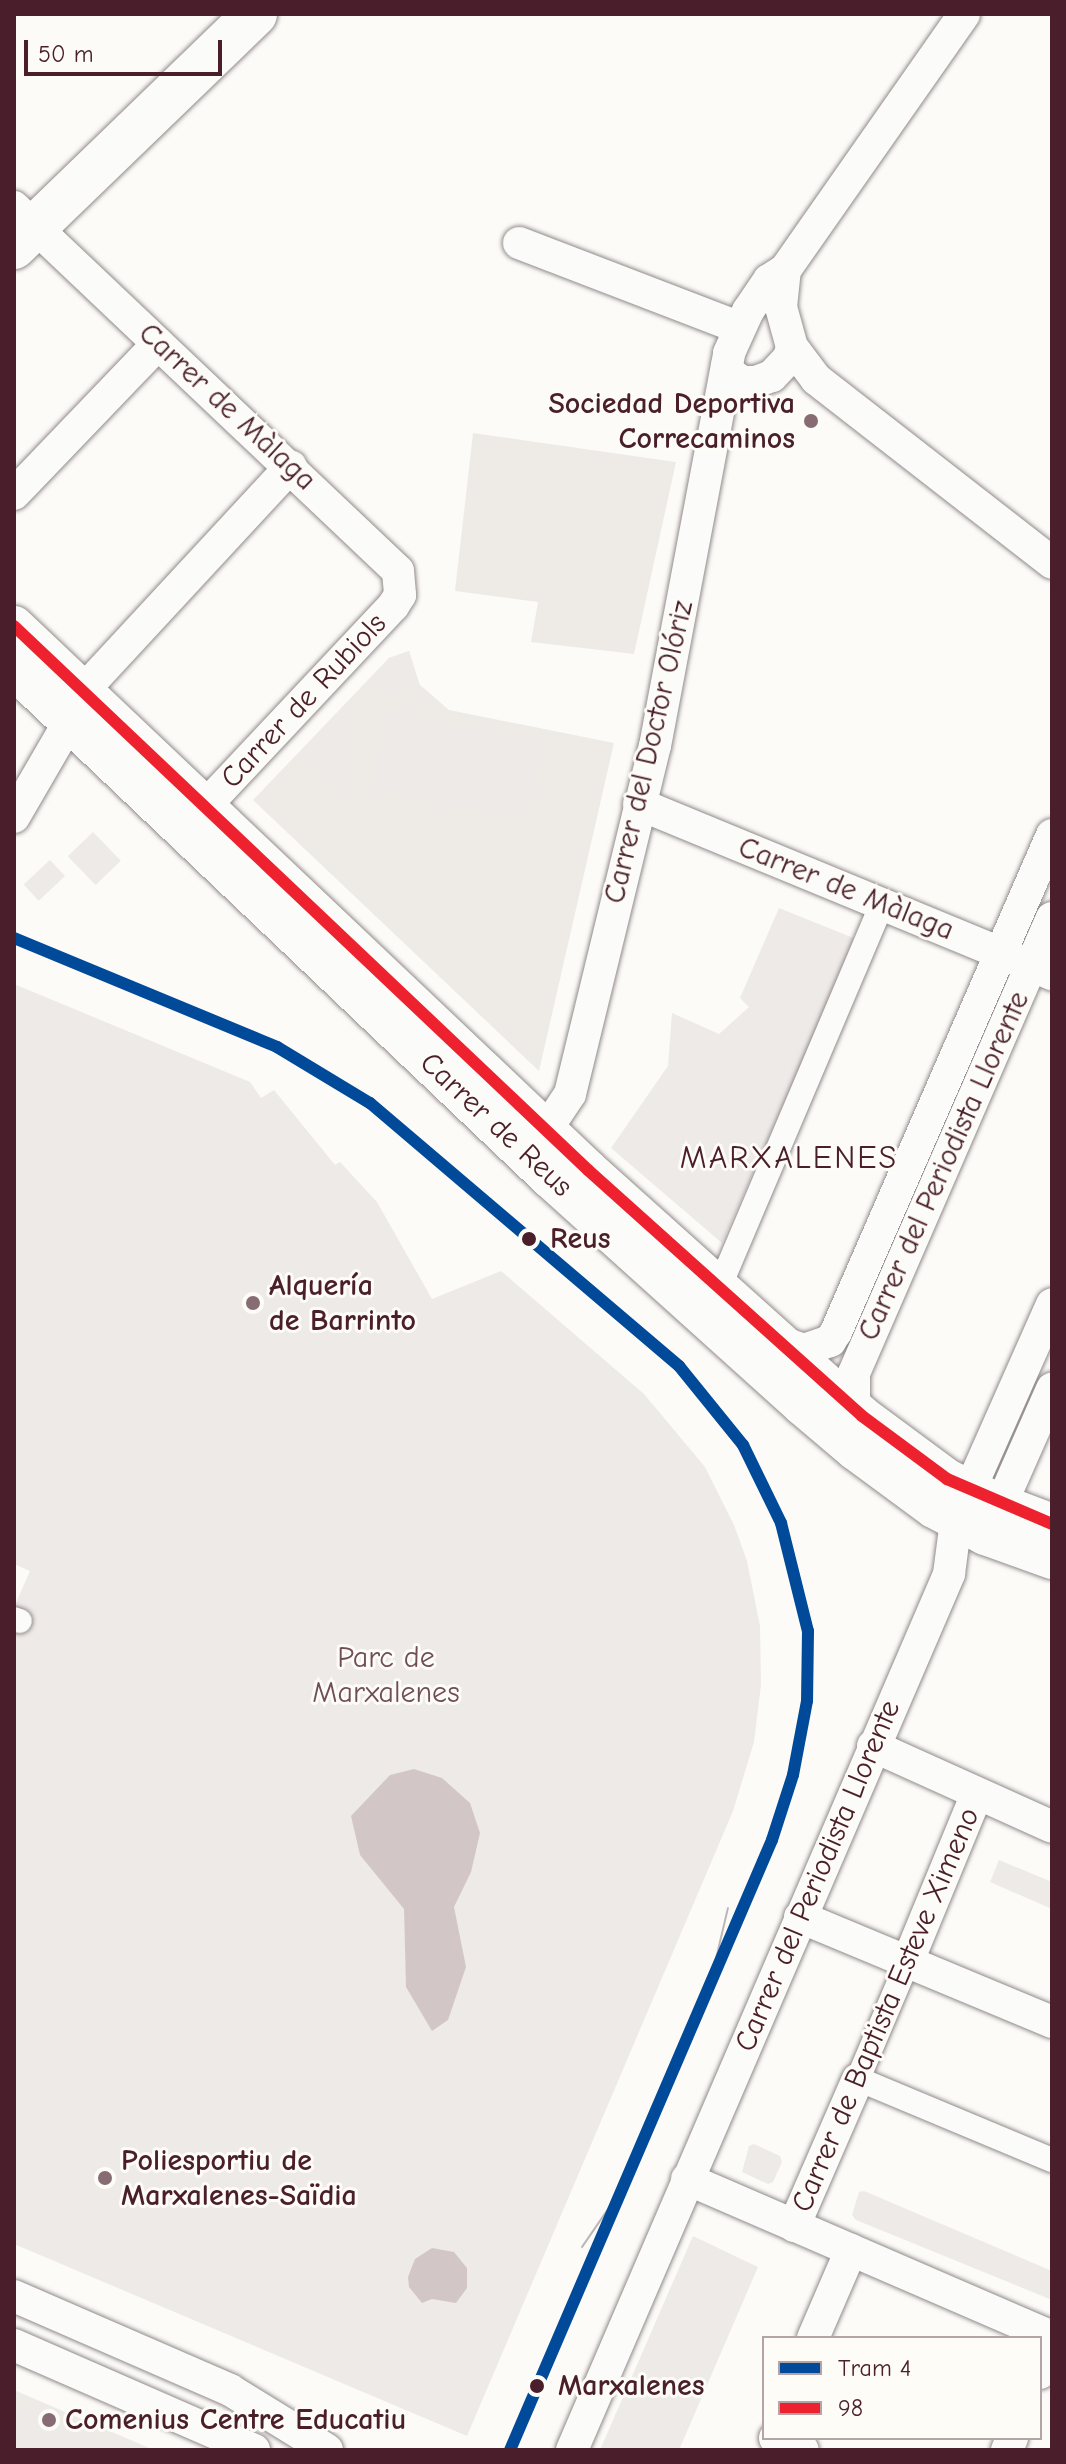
<!DOCTYPE html>
<meta charset="utf-8">
<style>
body{margin:0}
#map{position:relative;width:1066px;height:2464px;overflow:hidden;background:#fcfbf8;font-family:"Comic Neue",sans-serif}
div>[style]{position:absolute}
.built>*{inset:0;background:#eeebe7}
.green>*{inset:0;background:#eeeae8;transform-origin:0 0}
.water>*{inset:0;background:#d2c7c6}
.roads{filter:drop-shadow(0 0 2px #928a8b) drop-shadow(0 0 2px #928a8b)}
.pedestrian>*{height:24px;margin:-12px;padding:0 12px;transform-origin:12px;border-radius:12px;background:#fbfbf9}
.minor>*{height:32px;margin:-16px;padding:0 16px;transform-origin:16px;border-radius:16px;background:#fbfbf9}
.tertiary>*{height:40px;margin:-20px;padding:0 20px;transform-origin:20px;border-radius:20px;background:#fbfbf9}
.secondary>*{height:44px;margin:-22px;padding:0 22px;transform-origin:22px;border-radius:22px;background:#fbfbf9}
.tram>*{height:2px;margin:-1px;padding:0 1px;transform-origin:1px;border-radius:1px;background:#bbb6b6}
.bus-1>*{height:12px;margin:-6px;padding:0 6px;transform-origin:6px;border-radius:6px;background:#ed222e}
.tram-1>*{height:12px;margin:-6px;padding:0 6px;transform-origin:6px;border-radius:6px;background:#004a99}
.dots>*{width:22px;height:22px;translate:-50% -50%;box-sizing:border-box;border:4px solid #fdfcf7;border-radius:50%}
span{translate:-50% -50%;white-space:nowrap;text-align:center;line-height:1.15;-webkit-text-stroke:6px #fdfcf7;paint-order:stroke}
.poi-label{font-size:30px;color:#4a1f2b;font-weight:700}
.right{translate:-100% -50%;text-align:right}
.left{translate:0 -50%;text-align:left}
.street-label{font-size:30px;color:#4a1f2b}
.stop-label{font-size:30px;color:#4a1f2b;font-weight:700}
.park-label{font-size:30px;color:#704e57}
.neighbourhood-label{font-size:32px;color:#4a1f2b;letter-spacing:2px}
.frame{position:absolute;inset:0;border:16px solid #4a1f2b;pointer-events:none}
.legend{position:absolute;left:762px;top:2336px;width:280px;height:104px;box-sizing:border-box;background:#fdfcf7;border:2px solid #b5a4a5;margin:0;padding:10px 14px;list-style:none;font-size:24px;color:#4a1f2b}
.legend li{display:flex;align-items:center;gap:16px;height:40px}
.legend b{width:40px;border:2px solid #b5a4a5}
.scale{position:absolute;left:24px;top:40px;width:198px;height:36px;box-sizing:border-box;border:4px solid #4a1f2b;border-top:0;padding-left:10px;font-size:24px;line-height:28px;white-space:nowrap;color:#4a1f2b;-webkit-text-stroke:6px #fdfcf7;paint-order:stroke}
</style>
<div id="map">
<div class="built">
<div style="clip-path:polygon(473px 433px,676px 462px,634px 654px,531px 642px,538px 602px,455px 591px)"></div>
<div style="clip-path:polygon(409px 651px,419px 684px,449px 710px,614px 743px,539px 1071px,253px 800px,389px 658px)"></div>
<div style="clip-path:polygon(14px 2390px,154px 2450px,14px 2450px)"></div>
</div>
<div class="green">
<div style="clip-path:polygon(409px 651px,422px 692px,398px 688px,396px 697px,376px 690px,368px 682px,389px 658px)"></div>
<div style="clip-path:polygon(348px 703px,355px 721px,347px 735px,353px 754px,345px 767px,350px 784px,342px 796px,297px 755px)"></div>
<div style="left:387px;top:712px;width:158px;height:79px;rotate:11deg"></div>
<div style="left:93px;top:832px;width:40px;height:35px;rotate:46deg"></div>
<div style="left:50px;top:860px;width:22px;height:36px;rotate:47deg"></div>
<div style="clip-path:polygon(779px 908px,856px 939px,722px 1243px,611px 1148px,668px 1066px,672px 1013px,719px 1034px,749px 1007px,740px 998px)"></div>
<div style="clip-path:polygon(14px 984px,250px 1082px,261px 1098px,274px 1090px,335px 1165px,340px 1162px,377px 1202px,432px 1299px,501px 1271px,644px 1394px,705px 1467px,734px 1525px,747px 1561px,760px 1626px,761px 1685px,754px 1742px,733px 1811px,467px 2436px,14px 2244px,14px 1607px,30px 1571px,14px 1564px)"></div>
<div style="clip-path:polygon(999px 1860px,1052px 1882px,1052px 1909px,990px 1882px)"></div>
<div style="clip-path:polygon(754px 2144px,780px 2156px,782px 2162px,773px 2182px,768px 2184px,742px 2172px,749px 2146px)"></div>
<div style="clip-path:polygon(864px 2191px,1052px 2271px,1052px 2300px,856px 2220px,852px 2215px,859px 2192px)"></div>
<div style="clip-path:polygon(693px 2236px,758px 2267px,679px 2450px,600px 2450px)"></div>
<div style="clip-path:polygon(14px 2402px,124px 2450px,14px 2450px)"></div>
</div>
<div class="water">
<div style="clip-path:polygon(414px 1769px,442px 1778px,470px 1803px,480px 1833px,471px 1872px,454px 1907px,466px 1967px,448px 2020px,432px 2031px,406px 1987px,404px 1909px,360px 1855px,351px 1816px,390px 1775px)"></div>
<div style="clip-path:polygon(432px 2248px,454px 2252px,467px 2268px,467px 2288px,456px 2303px,432px 2299px,422px 2303px,409px 2287px,408px 2277px,415px 2259px)"></div>
</div>
<div class="roads">
<div class="pedestrian">
<div style="left:719px;top:1288px;width:419px;rotate:-67deg"></div>
<div style="left:14px;top:1619px;width:6px;rotate:18deg"></div>
<div style="left:908px;top:1961px;width:128px;rotate:113deg"></div>
<div style="left:858px;top:2079px;width:210px;rotate:22.7deg"></div>
</div>
<div class="minor">
<div style="left:14px;top:207px;width:529px;rotate:43.47deg"></div>
<div style="left:398px;top:571px;width:24px;rotate:85deg"></div>
<div style="left:400px;top:595px;width:13px;rotate:122deg"></div>
<div style="left:393px;top:606px;width:274px;rotate:133.2deg"></div>
<div style="left:519px;top:243px;width:235px;rotate:21deg"></div>
<div style="left:792px;top:347px;width:40px;rotate:53deg"></div>
<div style="left:816px;top:379px;width:299px;rotate:37.9deg"></div>
<div style="left:727px;top:366px;width:9px;rotate:63deg"></div>
<div style="left:731px;top:374px;width:14px;rotate:36deg"></div>
<div style="left:742px;top:382px;width:14px"></div>
<div style="left:756px;top:382px;width:17px;rotate:-21deg"></div>
<div style="left:772px;top:376px;width:25px;rotate:-47deg"></div>
<div style="left:789px;top:358px;width:11px;rotate:-75deg"></div>
<div style="left:792px;top:347px;width:41px;rotate:-105.4deg"></div>
<div style="left:781px;top:307px;width:37px;rotate:-84deg"></div>
<div style="left:14px;top:494px;width:208px;rotate:-46.2deg"></div>
<div style="left:83px;top:691px;width:306px;rotate:-47.2deg"></div>
<div style="left:639px;top:804px;width:447px;rotate:22.4deg"></div>
<div style="left:14px;top:817px;width:110px;rotate:-59.9deg"></div>
<div style="left:546px;top:1130px;width:43px;rotate:-56.3deg"></div>
<div style="left:570px;top:1094px;width:358px;rotate:-76.3deg"></div>
<div style="left:655px;top:746px;width:400px;rotate:-79.3deg"></div>
<div style="left:729px;top:353px;width:46px;rotate:-65.7deg"></div>
<div style="left:748px;top:311px;width:37px;rotate:-56deg"></div>
<div style="left:769px;top:280px;width:19px;rotate:-32deg"></div>
<div style="left:785px;top:270px;width:312px;rotate:-55deg"></div>
<div style="left:778px;top:1341px;width:28px;rotate:19deg"></div>
<div style="left:804px;top:1350px;width:28px;rotate:-19deg"></div>
<div style="left:830px;top:1341px;width:11px;rotate:-56deg"></div>
<div style="left:836px;top:1332px;width:542px;rotate:-66.51deg"></div>
<div style="left:862px;top:1416px;width:16px;rotate:-120deg"></div>
<div style="left:854px;top:1402px;width:29px;rotate:-90deg"></div>
<div style="left:854px;top:1373px;width:496px;rotate:-66.5deg"></div>
<div style="left:992px;top:1525px;width:149px;rotate:-66.2deg"></div>
<div style="left:873px;top:1746px;width:196px;rotate:24.3deg"></div>
<div style="left:800px;top:1917px;width:273px;rotate:22.6deg"></div>
<div style="left:908px;top:1961px;width:181px;rotate:-67.6deg"></div>
<div style="left:687px;top:2179px;width:398px;rotate:23.4deg"></div>
<div style="left:794px;top:2226px;width:160px;rotate:-66.5deg"></div>
<div style="left:14px;top:2296px;width:236px;rotate:23.5deg"></div>
<div style="left:230px;top:2390px;width:114px;rotate:31.7deg"></div>
<div style="left:813px;top:2338px;width:96px;rotate:-66.6deg"></div>
<div style="left:14px;top:2345px;width:262px;rotate:23.6deg"></div>
<div style="left:1040px;top:2373px;width:30px;rotate:-67deg"></div>
<div style="left:775px;top:2438px;width:30px;rotate:23deg"></div>
<div style="left:572px;top:2450px;width:954px;rotate:-66.71deg"></div>
<div style="left:949px;top:1574px;width:53px;rotate:-82.5deg"></div>
<div style="left:956px;top:1521px;width:237px;rotate:-66.1deg"></div>
<div style="left:1007px;top:2450px;width:13px;rotate:-67deg"></div>
</div>
<div class="tertiary">
<div style="left:14px;top:626px;width:791px;rotate:43.46deg"></div>
<div style="left:588px;top:1170px;width:368px;rotate:41.9deg"></div>
<div style="left:862px;top:1416px;width:106px;rotate:36.5deg"></div>
<div style="left:947px;top:1479px;width:61px;rotate:25.3deg"></div>
<div style="left:1002px;top:1505px;width:53px;rotate:20.8deg"></div>
<div style="left:14px;top:669px;width:738px;rotate:43.52deg"></div>
<div style="left:549px;top:1177px;width:341px;rotate:42deg"></div>
<div style="left:802px;top:1405px;width:70px;rotate:40.3deg"></div>
<div style="left:855px;top:1450px;width:98px;rotate:36.3deg"></div>
<div style="left:934px;top:1508px;width:58px;rotate:27.9deg"></div>
<div style="left:985px;top:1535px;width:71px;rotate:19.7deg"></div>
</div>
<div class="secondary">
<div style="left:14px;top:247px;width:335px;rotate:-44deg"></div>
</div>
</div>
<div class="tram">
<div style="left:710px;top:1984px;width:78px;rotate:-76.7deg"></div>
<div style="left:582px;top:2247px;width:74px;rotate:-55.5deg"></div>
</div>
<div class="bus-1">
<div style="left:14px;top:626px;width:791px;rotate:43.46deg"></div>
<div style="left:588px;top:1170px;width:368px;rotate:41.9deg"></div>
<div style="left:862px;top:1416px;width:106px;rotate:36.5deg"></div>
<div style="left:947px;top:1479px;width:114px;rotate:23.2deg"></div>
</div>
<div class="tram-1">
<div style="left:14px;top:938px;width:285px;rotate:22.5deg"></div>
<div style="left:277px;top:1047px;width:109px;rotate:31.1deg"></div>
<div style="left:370px;top:1103px;width:406px;rotate:40.4deg"></div>
<div style="left:679px;top:1366px;width:102px;rotate:51deg"></div>
<div style="left:743px;top:1445px;width:87px;rotate:64deg"></div>
<div style="left:781px;top:1523px;width:111px;rotate:76deg"></div>
<div style="left:808px;top:1631px;width:70px;rotate:90.8deg"></div>
<div style="left:807px;top:1701px;width:75px;rotate:100.7deg"></div>
<div style="left:793px;top:1775px;width:68px;rotate:107.9deg"></div>
<div style="left:772px;top:1840px;width:664px;rotate:113.24deg"></div>
</div>
<div class="dots">
<div style="left:811px;top:421px;background:#886c73"></div>
<div style="left:529px;top:1239px;background:#4a1f2b"></div>
<div style="left:253px;top:1303px;background:#886c73"></div>
<div style="left:105px;top:2178px;background:#886c73"></div>
<div style="left:537px;top:2386px;background:#4a1f2b"></div>
<div style="left:49px;top:2420px;background:#886c73"></div>
</div>
<div class="poi-label">
<span class="right" style="left:795px;top:421px">Sociedad Deportiva<br>Correcaminos</span>
<span class="left" style="left:269px;top:1303px">Alquería<br>de Barrinto</span>
<span class="left" style="left:121px;top:2178px">Poliesportiu de<br>Marxalenes-Saïdia</span>
<span class="left" style="left:65px;top:2420px">Comenius Centre Educatiu</span>
</div>
<div class="street-label">
<span style="left:227px;top:407px;rotate:43deg">Carrer de Màlaga</span>
<span style="left:304px;top:701px;rotate:-47deg">Carrer de Rubiols</span>
<span style="left:649px;top:752px;rotate:-77deg">Carrer del Doctor Olóriz</span>
<span style="left:846px;top:889px;rotate:22deg">Carrer de Màlaga</span>
<span style="left:496px;top:1125px;rotate:43deg">Carrer de Reus</span>
<span style="left:944px;top:1166px;rotate:-66deg">Carrer del Periodista Llorente</span>
<span style="left:818px;top:1876px;rotate:-67deg">Carrer del Periodista Llorente</span>
<span style="left:886px;top:2010px;rotate:-67deg">Carrer de Baptista Esteve Ximeno</span>
</div>
<div class="stop-label">
<span class="left" style="left:550px;top:1239px">Reus</span>
<span class="left" style="left:558px;top:2386px">Marxalenes</span>
</div>
<div class="park-label">
<span style="left:386px;top:1675px">Parc de<br>Marxalenes</span>
</div>
<div class="neighbourhood-label">
<span style="left:789px;top:1158px">MARXALENES</span>
</div>
<div class="frame"></div>
<ul class="legend">
<li><b style="height:10px;background:#004a99"></b>Tram 4</li>
<li><b style="height:10px;background:#ed222e"></b>98</li>
</ul>
<div class="scale">50 m</div>
</div>
